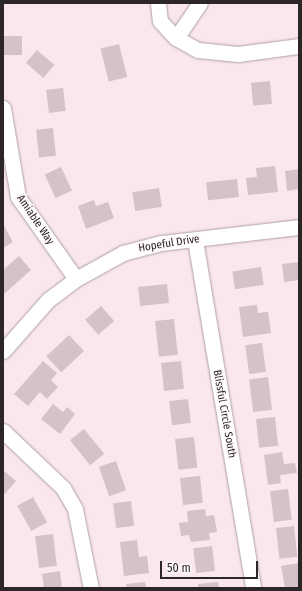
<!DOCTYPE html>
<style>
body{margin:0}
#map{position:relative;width:302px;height:591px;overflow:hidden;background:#f9e7ed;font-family:"Fira Sans Condensed",sans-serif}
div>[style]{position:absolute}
.building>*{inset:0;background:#d3c2c8;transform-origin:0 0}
.roads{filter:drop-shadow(0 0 1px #af9fa4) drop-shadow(0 0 1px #af9fa4)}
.minor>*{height:15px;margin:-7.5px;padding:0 7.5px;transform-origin:7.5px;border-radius:7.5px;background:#fff}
span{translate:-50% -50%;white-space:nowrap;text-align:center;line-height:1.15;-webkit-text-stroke:3px #fff8fa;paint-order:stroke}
.street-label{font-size:11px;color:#2c2628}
.frame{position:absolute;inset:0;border:4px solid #2c2628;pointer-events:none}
.scale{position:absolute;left:160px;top:561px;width:98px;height:18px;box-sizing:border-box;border:2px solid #2c2628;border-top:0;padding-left:5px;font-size:12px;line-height:14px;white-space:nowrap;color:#2c2628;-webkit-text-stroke:3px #fff8fa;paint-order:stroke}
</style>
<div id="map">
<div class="building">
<div style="left:3px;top:36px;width:19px;height:19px"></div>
<div style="left:119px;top:44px;width:34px;height:19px;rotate:76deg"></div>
<div style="left:37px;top:50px;width:23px;height:17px;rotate:41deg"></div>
<div style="left:270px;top:81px;width:23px;height:19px;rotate:85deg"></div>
<div style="left:63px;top:88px;width:23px;height:17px;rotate:83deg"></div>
<div style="left:53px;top:128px;width:28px;height:17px;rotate:84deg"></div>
<div style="clip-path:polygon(275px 166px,278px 192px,248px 195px,246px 178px,257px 177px,256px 168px)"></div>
<div style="left:61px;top:167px;width:26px;height:18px;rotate:65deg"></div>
<div style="clip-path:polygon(299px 169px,299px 189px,287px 191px,285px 171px)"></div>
<div style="left:237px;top:179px;width:18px;height:31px;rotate:84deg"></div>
<div style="left:159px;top:188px;width:19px;height:27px;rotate:81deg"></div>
<div style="clip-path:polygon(94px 200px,96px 206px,108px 202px,114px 218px,86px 229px,78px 206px)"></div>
<div style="clip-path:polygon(3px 224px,13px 242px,3px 248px)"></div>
<div style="clip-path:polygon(19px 256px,31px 270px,3px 295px,3px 270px)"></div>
<div style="clip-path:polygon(299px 262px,299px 280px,284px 282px,282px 264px)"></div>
<div style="left:261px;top:267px;width:18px;height:29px;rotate:81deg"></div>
<div style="left:167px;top:284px;width:19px;height:29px;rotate:84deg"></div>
<div style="clip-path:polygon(257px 305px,258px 313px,268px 312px,271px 333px,243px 337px,239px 307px)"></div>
<div style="left:101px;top:306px;width:20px;height:21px;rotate:49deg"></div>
<div style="left:174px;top:319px;width:36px;height:19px;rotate:84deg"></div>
<div style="left:69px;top:335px;width:22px;height:31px;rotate:47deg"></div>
<div style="left:262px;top:343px;width:29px;height:17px;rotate:82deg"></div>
<div style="clip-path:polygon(43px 361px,57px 373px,51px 380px,58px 387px,47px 399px,40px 392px,28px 406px,14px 394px)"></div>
<div style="left:181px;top:361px;width:28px;height:20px;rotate:84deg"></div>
<div style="left:268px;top:377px;width:33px;height:19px;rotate:83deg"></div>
<div style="left:188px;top:399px;width:24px;height:19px;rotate:83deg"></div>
<div style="clip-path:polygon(53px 404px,63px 412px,67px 407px,75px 414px,60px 434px,41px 419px)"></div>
<div style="left:275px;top:417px;width:29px;height:19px;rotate:84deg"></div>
<div style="left:84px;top:429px;width:32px;height:18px;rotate:51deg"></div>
<div style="left:194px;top:437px;width:31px;height:19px;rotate:84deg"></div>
<div style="clip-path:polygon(282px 452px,284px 464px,295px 463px,297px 473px,280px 475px,281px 483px,268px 485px,264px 455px)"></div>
<div style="left:116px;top:461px;width:31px;height:18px;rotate:71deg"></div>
<div style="clip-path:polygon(3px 470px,16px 481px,3px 496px)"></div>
<div style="left:200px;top:476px;width:27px;height:20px;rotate:84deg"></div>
<div style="left:288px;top:489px;width:31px;height:18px;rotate:83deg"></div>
<div style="left:33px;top:497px;width:29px;height:18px;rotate:61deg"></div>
<div style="left:131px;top:501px;width:25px;height:18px;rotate:83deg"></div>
<div style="clip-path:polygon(205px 509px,206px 516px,214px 515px,217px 532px,209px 533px,210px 540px,191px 542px,189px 535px,181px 536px,179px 523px,188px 522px,187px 511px)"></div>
<div style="left:294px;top:526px;width:31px;height:18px;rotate:84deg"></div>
<div style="left:53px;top:534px;width:32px;height:18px;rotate:83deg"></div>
<div style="clip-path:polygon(137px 540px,139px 557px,147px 556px,149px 573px,124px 576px,120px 542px)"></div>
<div style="left:212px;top:546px;width:25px;height:19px;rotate:83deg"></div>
<div style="clip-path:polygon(299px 563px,299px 588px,285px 588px,281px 566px)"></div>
<div style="clip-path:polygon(60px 571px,62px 588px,44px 588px,42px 574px)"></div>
<div style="clip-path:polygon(145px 582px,146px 588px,127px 588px,126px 584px)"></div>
<div style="clip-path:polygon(218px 582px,219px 588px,198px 588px,198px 584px)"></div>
</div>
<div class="roads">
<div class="minor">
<div style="left:158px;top:3px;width:18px;rotate:84deg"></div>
<div style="left:160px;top:21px;width:23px;rotate:47deg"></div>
<div style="left:176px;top:38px;width:25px;rotate:29deg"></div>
<div style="left:198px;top:50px;width:40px;rotate:5.7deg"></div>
<div style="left:238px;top:54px;width:62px;rotate:-7.5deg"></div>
<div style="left:176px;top:38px;width:42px;rotate:-55.6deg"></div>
<div style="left:3px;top:108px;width:90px;rotate:80.4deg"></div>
<div style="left:18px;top:197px;width:100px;rotate:54.7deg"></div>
<div style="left:195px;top:240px;width:353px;rotate:80.5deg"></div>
<div style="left:3px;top:351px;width:68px;rotate:-48.6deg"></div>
<div style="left:48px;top:300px;width:35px;rotate:-37deg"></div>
<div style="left:76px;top:279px;width:54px;rotate:-29deg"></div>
<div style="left:123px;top:253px;width:39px;rotate:-15deg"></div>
<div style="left:161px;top:243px;width:139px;rotate:-6.6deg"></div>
<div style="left:3px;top:431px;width:83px;rotate:43.5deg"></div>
<div style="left:63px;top:488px;width:24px;rotate:60deg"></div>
<div style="left:75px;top:509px;width:81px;rotate:78.6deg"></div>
</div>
</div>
<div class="street-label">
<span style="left:35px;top:220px;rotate:56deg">Amiable Way</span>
<span style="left:169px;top:244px;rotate:-9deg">Hopeful Drive</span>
<span style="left:224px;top:414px;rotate:80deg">Blissful Circle South</span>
</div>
<div class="frame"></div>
<div class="scale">50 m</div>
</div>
